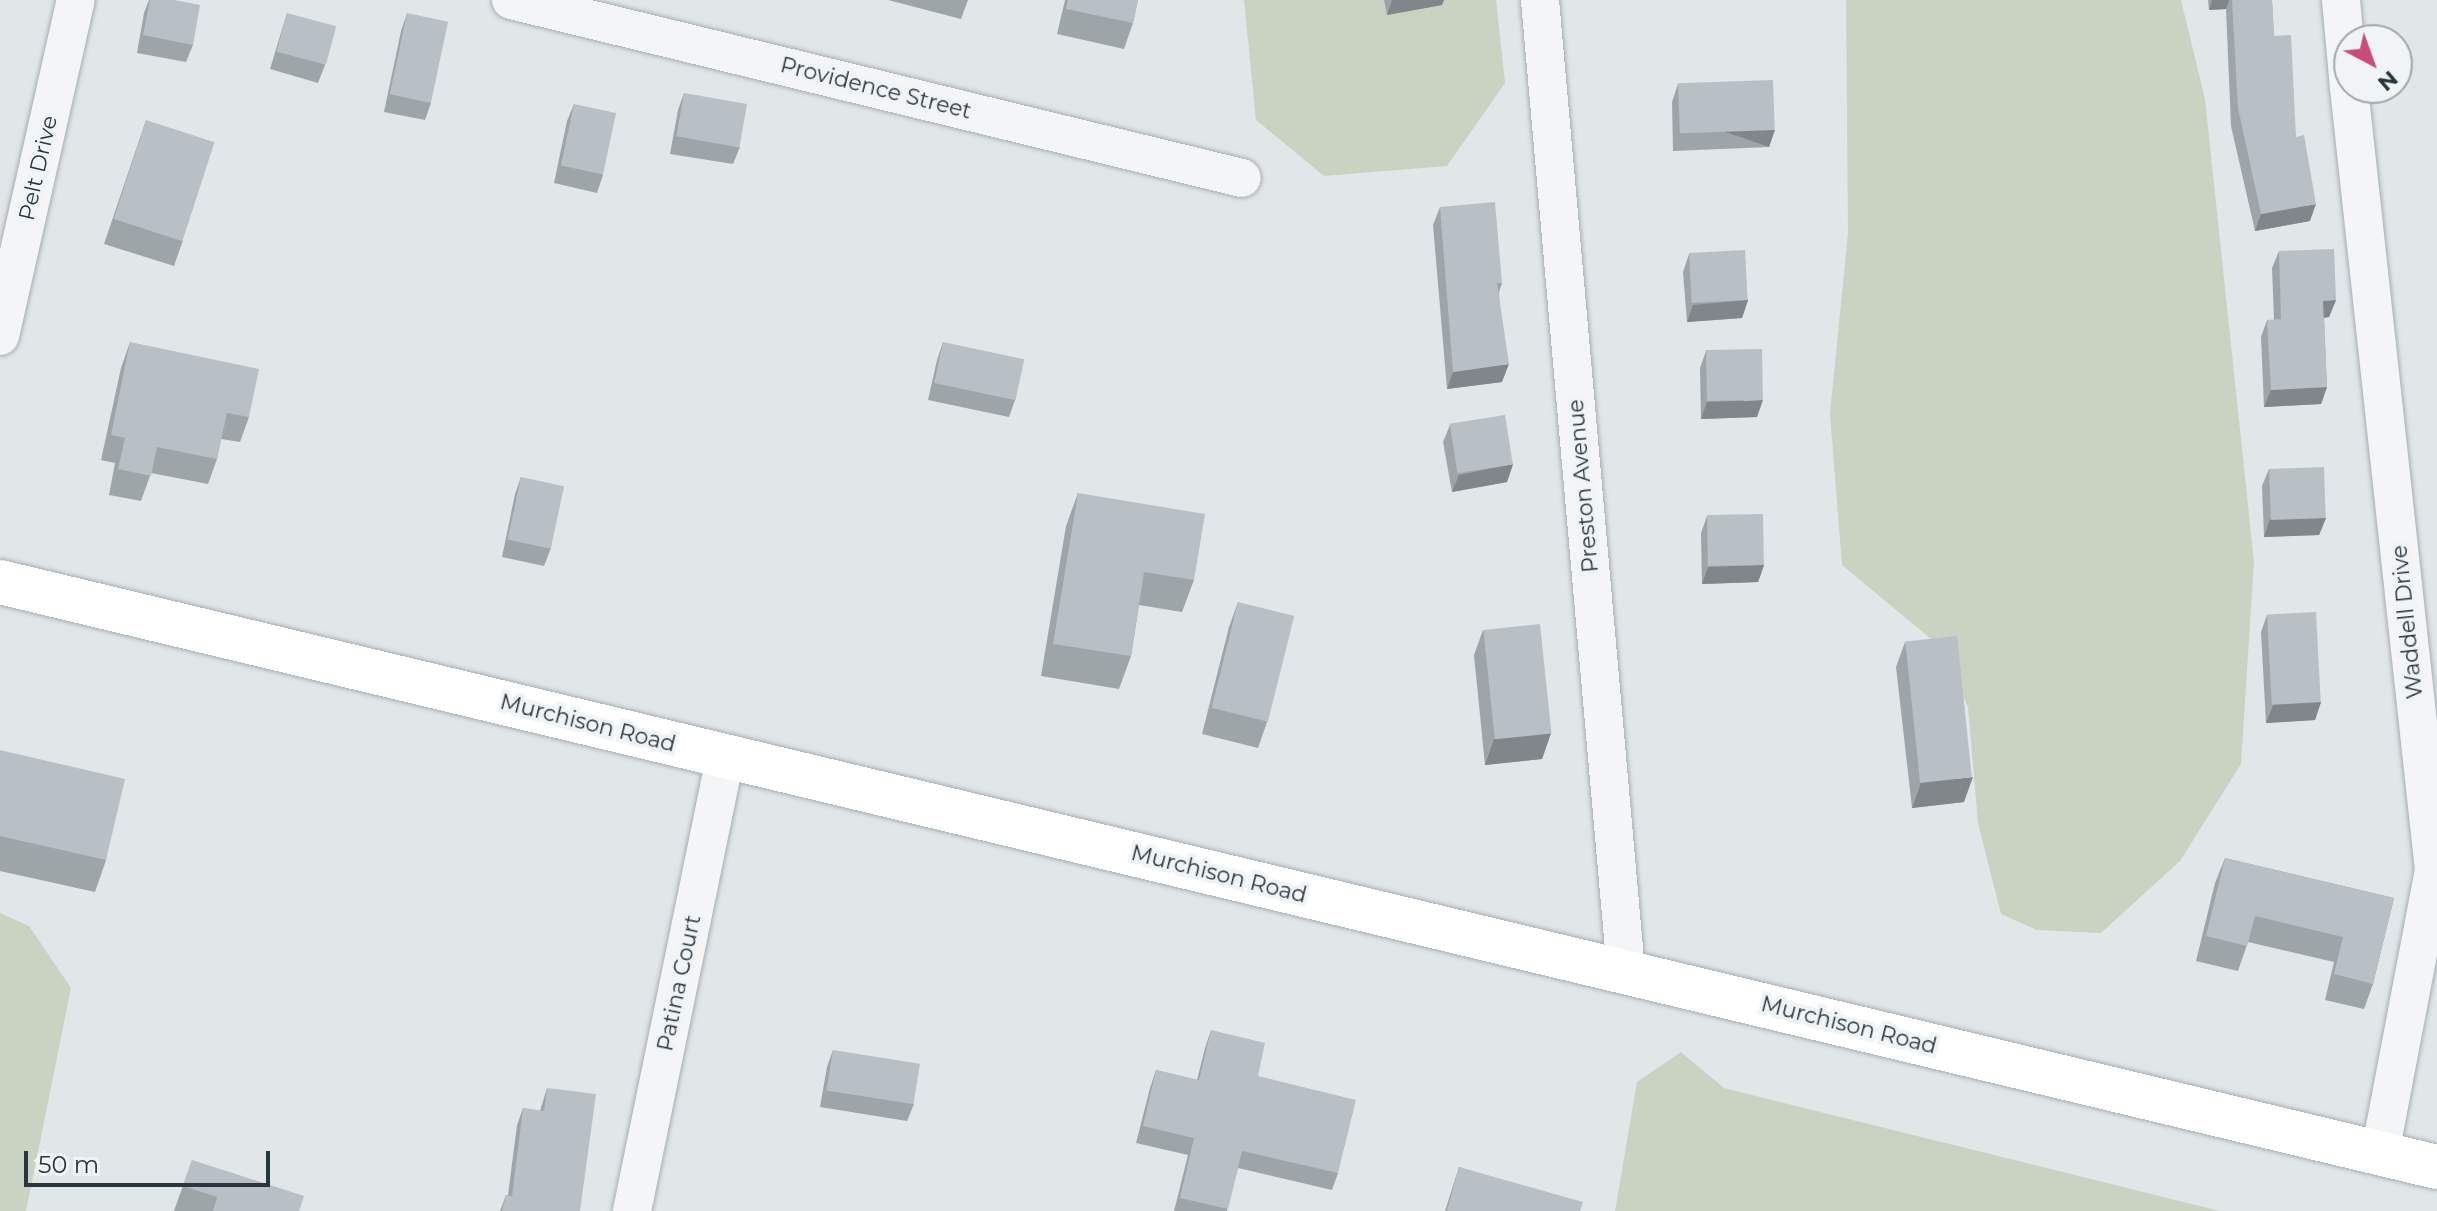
<!DOCTYPE html>
<style>
body{margin:0}
#map{position:relative;width:2437px;height:1211px;overflow:hidden;background:#e1e6e9;font-family:Montserrat,sans-serif}
div>[style]{position:absolute}
.green>*{inset:0;background:#cad2c2}
.roads{filter:drop-shadow(0 0 2px #a6aeb3) drop-shadow(0 0 2px #a6aeb3)}
.street>*{height:38px;margin:-19px;padding:0 19px;transform-origin:19px;border-radius:19px;background:#f3f5f7}
.primary>*{height:44px;margin:-22px;padding:0 22px;transform-origin:22px;border-radius:22px;background:#fff}
.wall>*{inset:0;background:#9ea5a9}
.shaded-wall>*{inset:0;background:#81868a;transform-origin:0 0}
.building>*{inset:0;background:#b8c0c5;transform-origin:0 0}
span{translate:-50% -50%;white-space:nowrap;text-align:center;line-height:1.15;-webkit-text-stroke:8px #f0f4f6;paint-order:stroke}
.street-label{font-size:22px;color:#2a363f}
.north{position:absolute;left:2333px;top:24px;width:80px;height:80px;box-sizing:border-box;background:#f0f4f6;border:2px solid #a1a8ad;border-radius:50%;rotate:139deg;font-size:22px;font-weight:700;line-height:32px;text-align:center;color:#2a363f}
.north::after{content:'';display:block;margin:auto;width:28px;height:36px;background:#c74d79;clip-path:polygon(50% 0,100% 100%,50% 72%,0 100%)}
.scale{position:absolute;left:24px;top:1151px;width:246px;height:36px;box-sizing:border-box;border:4px solid #2a363f;border-top:0;padding-left:10px;font-size:24px;line-height:28px;white-space:nowrap;color:#2a363f;-webkit-text-stroke:6px #f0f4f6;paint-order:stroke}
</style>
<div id="map">
<div class="green">
<div style="clip-path:polygon(1244px 0,1496px 0,1505px 83px,1447px 166px,1324px 176px,1256px 120px)"></div>
<div style="clip-path:polygon(1846px 0,2181px 0,2205px 99px,2254px 562px,2241px 764px,2180px 861px,2101px 933px,2037px 930px,2001px 914px,1978px 823px,1968px 707px,1942px 648px,1842px 565px,1830px 414px,1848px 233px)"></div>
<div style="clip-path:polygon(0 913px,29px 926px,71px 988px,26px 1211px,0 1211px)"></div>
<div style="clip-path:polygon(1681px 1052px,1724px 1088px,2220px 1211px,1615px 1211px,1637px 1082px)"></div>
</div>
<div class="roads">
<div class="street">
<div style="left:511px;top:0;width:752px;rotate:13.69deg"></div>
<div style="left:1540px;top:0;width:976px;rotate:84.94deg"></div>
<div style="left:2341px;top:0;width:88px;rotate:84.8deg"></div>
<div style="left:2349px;top:88px;width:787px;rotate:83.8deg"></div>
<div style="left:2434px;top:870px;width:288px;rotate:100.8deg"></div>
<div style="left:0;top:336px;width:344px;rotate:-77.3deg"></div>
<div style="left:632px;top:1211px;width:464px;rotate:-78.4deg"></div>
</div>
<div class="primary">
<div style="left:0;top:582px;width:2506px;rotate:13.5deg"></div>
</div>
</div>
<div class="wall">
<div style="clip-path:polygon(149px 0,174px 0,193px 45px,186px 62px,137px 53px,144px 13px)"></div>
<div style="clip-path:polygon(888px 0,968px 0,961px 19px)"></div>
<div style="clip-path:polygon(1065px 0,1138px 0,1133px 23px,1124px 49px,1057px 34px)"></div>
<div style="clip-path:polygon(1384px 0,1444px 0,1442px 5px,1387px 15px)"></div>
<div style="clip-path:polygon(2208px 0,2272px 0,2274px 36px,2296px 137px,2310px 221px,2255px 231px,2231px 126px,2226px 9px,2209px 10px)"></div>
<div style="clip-path:polygon(287px 13px,325px 65px,318px 83px,270px 69px)"></div>
<div style="clip-path:polygon(407px 13px,431px 103px,425px 120px,384px 112px,401px 31px)"></div>
<div style="clip-path:polygon(1678px 84px,1769px 147px,1673px 151px,1672px 102px)"></div>
<div style="clip-path:polygon(684px 93px,740px 147px,733px 164px,670px 154px,678px 110px)"></div>
<div style="clip-path:polygon(574px 104px,603px 175px,597px 193px,554px 183px,567px 121px)"></div>
<div style="clip-path:polygon(146px 120px,183px 240px,174px 266px,104px 244px)"></div>
<div style="clip-path:polygon(1440px 207px,1502px 283px,1499px 292px,1502px 382px,1447px 389px,1433px 225px)"></div>
<div style="clip-path:polygon(2279px 251px,2336px 300px,2329px 317px,2324px 318px,2327px 387px,2321px 404px,2264px 407px,2261px 337px,2267px 320px,2274px 320px,2272px 268px)"></div>
<div style="clip-path:polygon(1689px 254px,1748px 300px,1742px 318px,1687px 322px,1683px 272px)"></div>
<div style="clip-path:polygon(130px 342px,249px 417px,240px 442px,221px 439px,217px 459px,208px 484px,151px 473px,141px 501px,109px 495px,115px 463px,101px 460px,121px 368px)"></div>
<div style="clip-path:polygon(943px 342px,1015px 400px,1009px 417px,928px 400px,937px 360px)"></div>
<div style="clip-path:polygon(1706px 351px,1757px 417px,1701px 419px,1700px 368px)"></div>
<div style="clip-path:polygon(1450px 425px,1513px 464px,1507px 482px,1452px 492px,1443px 442px)"></div>
<div style="clip-path:polygon(2269px 469px,2326px 518px,2319px 535px,2264px 537px,2262px 486px)"></div>
<div style="clip-path:polygon(521px 477px,551px 548px,544px 566px,502px 557px,515px 494px)"></div>
<div style="clip-path:polygon(1078px 493px,1194px 580px,1182px 612px,1139px 605px,1131px 656px,1119px 689px,1041px 676px,1066px 526px)"></div>
<div style="clip-path:polygon(1707px 516px,1764px 565px,1758px 582px,1702px 584px,1701px 533px)"></div>
<div style="clip-path:polygon(1238px 602px,1267px 722px,1258px 748px,1202px 734px,1229px 627px)"></div>
<div style="clip-path:polygon(2267px 615px,2321px 702px,2315px 720px,2266px 723px,2261px 632px)"></div>
<div style="clip-path:polygon(1483px 630px,1551px 733px,1542px 759px,1485px 765px,1474px 655px)"></div>
<div style="clip-path:polygon(1905px 642px,1964px 802px,1912px 808px,1896px 667px)"></div>
<div style="clip-path:polygon(0 750px,106px 860px,95px 892px,0 871px)"></div>
<div style="clip-path:polygon(2225px 858px,2394px 898px,2373px 984px,2364px 1009px,2325px 1000px,2334px 962px,2248px 942px,2238px 971px,2196px 961px,2215px 883px)"></div>
<div style="clip-path:polygon(1211px 1030px,1258px 1076px,1338px 1173px,1332px 1190px,1238px 1168px,1227px 1211px,1174px 1211px,1188px 1155px,1136px 1143px,1150px 1088px,1156px 1070px,1197px 1080px,1205px 1048px)"></div>
<div style="clip-path:polygon(833px 1050px,914px 1104px,907px 1121px,820px 1107px,827px 1067px)"></div>
<div style="clip-path:polygon(547px 1088px,580px 1211px,500px 1211px,506px 1195px,508px 1195px,517px 1125px,523px 1108px,540px 1111px)"></div>
<div style="clip-path:polygon(192px 1160px,299px 1211px,174px 1211px)"></div>
<div style="clip-path:polygon(1459px 1167px,1580px 1211px,1445px 1211px)"></div>
</div>
<div class="shaded-wall">
<div style="clip-path:polygon(1392px 0,1444px 0,1442px 5px,1387px 15px)"></div>
<div style="clip-path:polygon(2212px 0,2229px 0,2226px 9px,2209px 10px)"></div>
<div style="left:1775px;top:130px;width:18px;height:96px;rotate:109deg"></div>
<div style="clip-path:polygon(2316px 204px,2310px 221px,2255px 231px,2261px 214px)"></div>
<div style="clip-path:polygon(1748px 300px,1742px 318px,1687px 322px,1693px 305px)"></div>
<div style="clip-path:polygon(2336px 300px,2329px 317px,2317px 318px,2323px 301px)"></div>
<div style="clip-path:polygon(1509px 364px,1502px 382px,1447px 389px,1453px 372px)"></div>
<div style="clip-path:polygon(2327px 387px,2321px 404px,2264px 407px,2271px 390px)"></div>
<div style="clip-path:polygon(1763px 400px,1757px 417px,1701px 419px,1707px 402px)"></div>
<div style="clip-path:polygon(1513px 464px,1507px 482px,1452px 492px,1459px 475px)"></div>
<div style="clip-path:polygon(2326px 518px,2319px 535px,2264px 537px,2270px 519px)"></div>
<div style="clip-path:polygon(1764px 565px,1758px 582px,1702px 584px,1708px 567px)"></div>
<div style="clip-path:polygon(2321px 702px,2315px 720px,2266px 723px,2273px 705px)"></div>
<div style="clip-path:polygon(1551px 733px,1542px 759px,1485px 765px,1494px 739px)"></div>
<div style="clip-path:polygon(1973px 777px,1964px 802px,1912px 808px,1921px 783px)"></div>
</div>
<div class="building">
<div style="clip-path:polygon(150px 0,174px 0,200px 5px,193px 45px,143px 35px)"></div>
<div style="clip-path:polygon(1068px 0,1138px 0,1133px 23px,1066px 9px)"></div>
<div style="clip-path:polygon(2232px 0,2272px 0,2274px 36px,2291px 35px,2296px 137px,2304px 135px,2316px 204px,2261px 214px,2238px 108px)"></div>
<div style="left:287px;top:13px;width:51px;height:40px;rotate:15deg"></div>
<div style="left:407px;top:13px;width:42px;height:83px;rotate:12deg"></div>
<div style="left:1773px;top:80px;width:50px;height:95px;rotate:88deg"></div>
<div style="left:684px;top:93px;width:64px;height:44px;rotate:10deg"></div>
<div style="left:574px;top:104px;width:43px;height:63px;rotate:12deg"></div>
<div style="left:146px;top:120px;width:72px;height:104px;rotate:18deg"></div>
<div style="clip-path:polygon(1495px 202px,1502px 283px,1497px 283px,1509px 364px,1453px 372px,1440px 207px)"></div>
<div style="clip-path:polygon(2334px 249px,2336px 300px,2323px 301px,2327px 387px,2271px 390px,2267px 320px,2281px 319px,2279px 251px)"></div>
<div style="left:1745px;top:250px;width:50px;height:56px;rotate:87deg"></div>
<div style="clip-path:polygon(130px 342px,259px 369px,249px 417px,227px 413px,217px 459px,157px 447px,151px 476px,118px 469px,125px 438px,111px 435px)"></div>
<div style="left:943px;top:342px;width:83px;height:42px;rotate:12deg"></div>
<div style="left:1762px;top:349px;width:51px;height:56px;rotate:89deg"></div>
<div style="left:1505px;top:415px;width:50px;height:56px;rotate:81deg"></div>
<div style="left:2324px;top:467px;width:51px;height:55px;rotate:88deg"></div>
<div style="left:521px;top:477px;width:44px;height:64px;rotate:12deg"></div>
<div style="clip-path:polygon(1078px 493px,1205px 514px,1194px 580px,1144px 572px,1131px 656px,1053px 644px)"></div>
<div style="left:1763px;top:514px;width:51px;height:56px;rotate:89deg"></div>
<div style="left:1238px;top:602px;width:58px;height:109px;rotate:14deg"></div>
<div style="left:2316px;top:612px;width:90px;height:49px;rotate:87deg"></div>
<div style="left:1540px;top:624px;width:110px;height:57px;rotate:84deg"></div>
<div style="left:1957px;top:636px;width:142px;height:52px;rotate:84deg"></div>
<div style="clip-path:polygon(0 750px,125px 779px,106px 860px,0 836px)"></div>
<div style="clip-path:polygon(2225px 858px,2394px 898px,2373px 984px,2334px 974px,2343px 937px,2255px 916px,2247px 946px,2206px 936px)"></div>
<div style="clip-path:polygon(1211px 1030px,1265px 1043px,1258px 1076px,1356px 1100px,1338px 1173px,1242px 1151px,1228px 1209px,1180px 1198px,1194px 1138px,1143px 1126px,1156px 1070px,1199px 1080px)"></div>
<div style="left:833px;top:1050px;width:88px;height:41px;rotate:9deg"></div>
<div style="clip-path:polygon(547px 1088px,596px 1094px,580px 1211px,502px 1211px,506px 1195px,512px 1196px,523px 1108px,544px 1111px)"></div>
<div style="clip-path:polygon(192px 1160px,304px 1196px,299px 1211px,213px 1211px,217px 1197px,183px 1186px)"></div>
<div style="clip-path:polygon(1459px 1167px,1583px 1202px,1580px 1211px,1447px 1211px)"></div>
</div>
<div class="street-label">
<span style="left:876px;top:88px;rotate:14deg">Providence Street</span>
<span style="left:38px;top:168px;rotate:-77deg">Pelt Drive</span>
<span style="left:1583px;top:486px;rotate:-95deg">Preston Avenue</span>
<span style="left:2407px;top:622px;rotate:-96deg">Waddell Drive</span>
<span style="left:588px;top:723px;rotate:14deg">Murchison Road</span>
<span style="left:1219px;top:874px;rotate:14deg">Murchison Road</span>
<span style="left:679px;top:983px;rotate:-78deg">Patina Court</span>
<span style="left:1849px;top:1025px;rotate:14deg">Murchison Road</span>
</div>
<div class="north">N</div>
<div class="scale">50 m</div>
</div>
